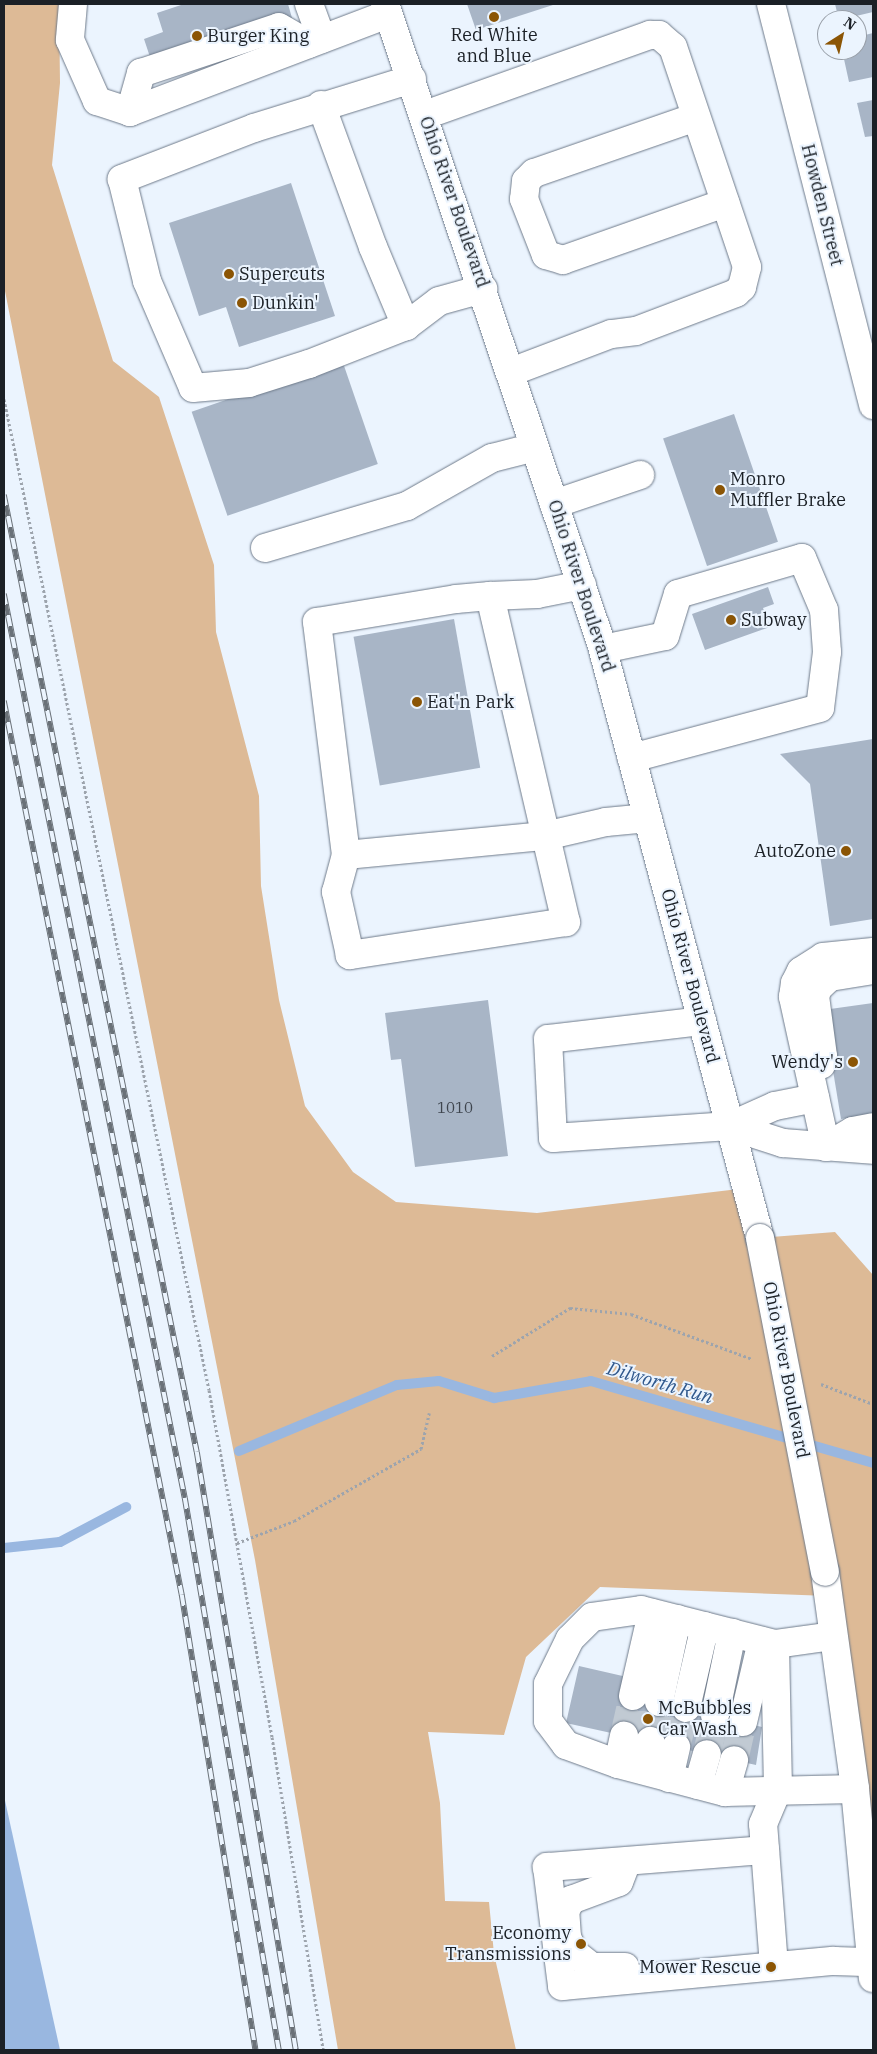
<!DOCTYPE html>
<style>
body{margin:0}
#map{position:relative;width:877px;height:2054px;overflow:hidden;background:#ebf4fe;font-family:"IBM Plex Serif",serif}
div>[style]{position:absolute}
.green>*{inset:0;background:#ddba96}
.water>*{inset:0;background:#99b7e0}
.stream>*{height:10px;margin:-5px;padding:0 5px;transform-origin:5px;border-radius:5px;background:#99b7e0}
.building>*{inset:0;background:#a8b5c6;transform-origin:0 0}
.minor-tunnel>*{height:28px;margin-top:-14px;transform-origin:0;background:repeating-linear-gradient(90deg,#c1cad3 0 28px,transparent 0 42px)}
.path>*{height:3px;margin-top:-1.5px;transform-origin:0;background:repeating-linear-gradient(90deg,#9da4ad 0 2.5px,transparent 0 5px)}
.roads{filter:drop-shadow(0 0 1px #6e7a8a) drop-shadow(0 0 1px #6e7a8a)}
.minor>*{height:28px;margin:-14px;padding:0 14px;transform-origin:14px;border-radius:14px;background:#fff}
.highway>*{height:28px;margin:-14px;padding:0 14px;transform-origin:14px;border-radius:14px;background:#fff}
.rail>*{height:5.5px;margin-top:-2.75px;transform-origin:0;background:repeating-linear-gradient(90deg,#ebf4fe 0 11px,#6a7178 0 22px);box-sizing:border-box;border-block:1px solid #6a7178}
.bridges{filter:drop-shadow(0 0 1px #6e7a8a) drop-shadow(0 0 1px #6e7a8a)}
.highway-bridge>*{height:28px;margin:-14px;padding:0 14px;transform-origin:14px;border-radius:14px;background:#fff}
.dots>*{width:14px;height:14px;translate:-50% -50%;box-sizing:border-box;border:2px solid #ebf4fe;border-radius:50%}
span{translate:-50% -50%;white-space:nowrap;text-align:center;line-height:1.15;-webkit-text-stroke:4px #ebf4fe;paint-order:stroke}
.number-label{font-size:15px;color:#3e454e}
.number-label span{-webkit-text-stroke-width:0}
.poi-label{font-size:18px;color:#1b2026}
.left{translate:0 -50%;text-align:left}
.right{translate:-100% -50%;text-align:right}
.street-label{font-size:18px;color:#1b2026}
.water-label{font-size:19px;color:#31598d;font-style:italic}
.frame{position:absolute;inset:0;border:5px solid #1b2026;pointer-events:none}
.north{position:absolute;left:817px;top:10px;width:50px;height:50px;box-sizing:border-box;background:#ebf4fe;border:1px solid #989fa8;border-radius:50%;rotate:35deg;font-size:14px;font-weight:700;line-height:20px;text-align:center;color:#1b2026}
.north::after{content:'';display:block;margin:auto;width:18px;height:22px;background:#8b5505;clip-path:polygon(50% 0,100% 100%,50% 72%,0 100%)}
</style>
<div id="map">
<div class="green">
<div style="clip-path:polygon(4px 4px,59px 4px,60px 83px,52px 165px,113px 361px,159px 397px,214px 565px,216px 632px,259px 796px,261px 886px,279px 1000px,305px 1106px,353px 1172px,396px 1202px,537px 1213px,747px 1188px,760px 1238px,835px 1232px,873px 1275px,873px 1978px,828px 1596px,600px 1587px,526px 1657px,504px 1735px,428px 1732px,440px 1803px,445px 1901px,489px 1902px,494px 1954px,516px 2050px,338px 2050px,255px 1560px,4px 286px)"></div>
</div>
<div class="water">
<div style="clip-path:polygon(4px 1796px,60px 2050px,4px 2050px)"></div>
</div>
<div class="stream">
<div style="left:239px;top:1451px;width:171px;rotate:-22.7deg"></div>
<div style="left:397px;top:1385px;width:42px;rotate:-5.4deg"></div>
<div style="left:439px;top:1381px;width:58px;rotate:17.2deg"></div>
<div style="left:494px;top:1398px;width:98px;rotate:-9.9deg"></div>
<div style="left:591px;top:1381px;width:294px;rotate:16.2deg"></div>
<div style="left:4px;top:1548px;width:56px;rotate:-6.1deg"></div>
<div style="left:60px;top:1542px;width:75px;rotate:-27.9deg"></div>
</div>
<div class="building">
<div style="clip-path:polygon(184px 4px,288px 4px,292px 18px,153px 66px,144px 39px,163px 32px,157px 13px)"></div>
<div style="clip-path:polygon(467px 4px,556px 4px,476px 30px)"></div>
<div style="clip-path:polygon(835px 4px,873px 4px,873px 12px,839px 20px)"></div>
<div style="clip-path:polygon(873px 33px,873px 77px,849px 82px,842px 50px,857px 50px,857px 37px)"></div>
<div style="clip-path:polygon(873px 100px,873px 136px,865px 137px,857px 103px)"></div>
<div style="clip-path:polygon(291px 183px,335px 316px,239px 347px,226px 307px,199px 316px,169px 223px)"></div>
<div style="left:342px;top:360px;width:110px;height:159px;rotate:71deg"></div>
<div style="left:734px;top:414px;width:135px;height:75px;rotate:71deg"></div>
<div style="clip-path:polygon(768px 587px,774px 604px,763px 608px,770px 627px,705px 650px,692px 614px)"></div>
<div style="left:454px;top:619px;width:151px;height:102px;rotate:80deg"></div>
<div style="clip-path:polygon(873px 739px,873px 919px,830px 926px,810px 784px,780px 754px)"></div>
<div style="clip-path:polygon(488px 1000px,508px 1156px,415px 1167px,401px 1059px,391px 1060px,385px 1013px)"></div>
<div style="clip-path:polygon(873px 1003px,873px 1114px,841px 1119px,823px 1010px)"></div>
<div style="clip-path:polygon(579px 1666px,627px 1677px,633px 1696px,762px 1727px,756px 1765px,566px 1723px)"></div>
</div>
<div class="minor-tunnel">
<div style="left:624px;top:1736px;width:41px;rotate:-77.3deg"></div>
<div style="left:650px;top:1741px;width:40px;rotate:-77deg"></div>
<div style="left:676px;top:1747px;width:40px;rotate:-75.6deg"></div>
<div style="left:707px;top:1754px;width:40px;rotate:-78deg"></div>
<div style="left:734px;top:1760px;width:39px;rotate:-77deg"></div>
</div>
<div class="path">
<div style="left:4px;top:399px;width:1012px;rotate:78.31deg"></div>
<div style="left:209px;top:1390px;width:353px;rotate:79.7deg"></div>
<div style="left:272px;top:1737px;width:317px;rotate:80.7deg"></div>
<div style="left:492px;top:1356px;width:92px;rotate:-31.6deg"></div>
<div style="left:570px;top:1308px;width:61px;rotate:5.6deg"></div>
<div style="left:631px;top:1314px;width:129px;rotate:20.4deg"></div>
<div style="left:821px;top:1384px;width:56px;rotate:21deg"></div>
<div style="left:237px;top:1543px;width:61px;rotate:-21.1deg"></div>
<div style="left:294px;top:1521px;width:146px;rotate:-29.6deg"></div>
<div style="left:421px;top:1449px;width:37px;rotate:-77deg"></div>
</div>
<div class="roads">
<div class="minor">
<div style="left:73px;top:4px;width:36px;rotate:95deg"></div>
<div style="left:70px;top:40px;width:67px;rotate:66.1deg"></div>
<div style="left:97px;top:101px;width:35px;rotate:18deg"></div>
<div style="left:130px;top:112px;width:276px;rotate:-20.8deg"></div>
<div style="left:309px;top:4px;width:37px;rotate:70deg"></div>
<div style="left:771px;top:4px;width:414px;rotate:75.7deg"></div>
<div style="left:412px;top:79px;width:165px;rotate:162.8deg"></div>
<div style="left:254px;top:128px;width:142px;rotate:158.9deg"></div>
<div style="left:122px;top:179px;width:105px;rotate:76.2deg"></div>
<div style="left:147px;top:281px;width:116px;rotate:66.7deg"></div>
<div style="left:193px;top:388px;width:56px;rotate:-5.1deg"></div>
<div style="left:249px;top:383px;width:63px;rotate:-17.6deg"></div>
<div style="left:309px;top:364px;width:104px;rotate:-21.4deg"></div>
<div style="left:406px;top:326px;width:41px;rotate:-37.1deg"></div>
<div style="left:439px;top:301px;width:46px;rotate:-15.3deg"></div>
<div style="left:321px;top:105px;width:151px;rotate:69.9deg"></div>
<div style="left:373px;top:247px;width:86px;rotate:67.3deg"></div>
<div style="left:130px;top:112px;width:41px;rotate:-74.2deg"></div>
<div style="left:141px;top:73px;width:145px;rotate:-18.4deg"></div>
<div style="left:279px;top:27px;width:34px;rotate:30deg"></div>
<div style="left:425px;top:115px;width:239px;rotate:-19.6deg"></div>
<div style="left:650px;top:35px;width:9px"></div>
<div style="left:659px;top:35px;width:18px;rotate:41deg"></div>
<div style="left:673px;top:47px;width:232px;rotate:71.4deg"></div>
<div style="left:747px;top:267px;width:21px;rotate:104deg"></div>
<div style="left:742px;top:287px;width:8px;rotate:135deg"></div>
<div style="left:736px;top:293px;width:107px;rotate:159.2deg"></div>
<div style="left:636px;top:331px;width:25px;rotate:173deg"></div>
<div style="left:611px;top:334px;width:107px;rotate:159.2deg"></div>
<div style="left:696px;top:117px;width:171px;rotate:160.9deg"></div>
<div style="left:534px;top:173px;width:11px;rotate:135deg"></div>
<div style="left:526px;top:181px;width:18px;rotate:96deg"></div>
<div style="left:524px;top:199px;width:60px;rotate:68.6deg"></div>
<div style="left:546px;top:255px;width:18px;rotate:16deg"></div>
<div style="left:563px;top:260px;width:172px;rotate:-19.4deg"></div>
<div style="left:554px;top:504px;width:91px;rotate:-18.6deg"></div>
<div style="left:265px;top:548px;width:148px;rotate:-16.5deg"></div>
<div style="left:407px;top:506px;width:98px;rotate:-29.5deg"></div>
<div style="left:492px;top:458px;width:44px;rotate:-14.3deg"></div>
<div style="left:490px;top:596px;width:335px;rotate:76.9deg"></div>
<div style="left:566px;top:922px;width:219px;rotate:171.3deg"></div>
<div style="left:350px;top:955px;width:65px;rotate:-102.5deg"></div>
<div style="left:336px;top:892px;width:38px;rotate:-75deg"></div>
<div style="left:346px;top:855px;width:235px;rotate:-97.1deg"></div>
<div style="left:317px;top:622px;width:141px;rotate:-9.4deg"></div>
<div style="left:456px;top:599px;width:34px;rotate:-5deg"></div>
<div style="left:490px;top:596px;width:47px;rotate:-2.4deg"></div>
<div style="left:537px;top:594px;width:46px;rotate:-11.3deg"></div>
<div style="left:603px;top:649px;width:63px;rotate:-11.8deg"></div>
<div style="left:665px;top:636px;width:44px;rotate:-72.8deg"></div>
<div style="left:678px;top:594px;width:129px;rotate:-16.2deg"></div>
<div style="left:802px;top:558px;width:56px;rotate:67.1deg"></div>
<div style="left:824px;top:610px;width:42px;rotate:85.9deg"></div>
<div style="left:827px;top:652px;width:56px;rotate:97.1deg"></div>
<div style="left:820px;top:708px;width:195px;rotate:165.1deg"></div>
<div style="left:346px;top:855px;width:200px;rotate:-5.5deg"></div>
<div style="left:545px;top:836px;width:63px;rotate:-12.9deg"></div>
<div style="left:606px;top:822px;width:42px;rotate:-5.4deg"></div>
<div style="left:702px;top:1021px;width:155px;rotate:173.3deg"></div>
<div style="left:548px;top:1039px;width:99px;rotate:87.1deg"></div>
<div style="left:553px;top:1138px;width:177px;rotate:-3.9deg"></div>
<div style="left:730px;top:1126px;width:49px;rotate:-24deg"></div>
<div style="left:775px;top:1106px;width:41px;rotate:-11.3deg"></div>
<div style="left:821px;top:1065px;width:9px;rotate:-77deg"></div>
<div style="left:823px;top:1056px;width:61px;rotate:-97.6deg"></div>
<div style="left:815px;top:996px;width:9px;rotate:-69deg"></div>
<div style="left:818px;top:988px;width:16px;rotate:-43deg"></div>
<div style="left:830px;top:977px;width:44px;rotate:-9.2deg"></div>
<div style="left:730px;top:1126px;width:56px;rotate:17.8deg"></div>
<div style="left:783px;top:1143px;width:90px;rotate:4.4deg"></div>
<div style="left:826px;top:1147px;width:154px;rotate:-102.4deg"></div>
<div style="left:793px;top:997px;width:14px;rotate:-82deg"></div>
<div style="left:795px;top:983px;width:13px;rotate:-63deg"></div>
<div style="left:801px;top:971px;width:26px;rotate:-32deg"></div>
<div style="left:823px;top:957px;width:50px;rotate:-5.7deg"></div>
<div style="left:826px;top:1147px;width:31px;rotate:-31deg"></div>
<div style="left:853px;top:1131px;width:20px;rotate:-11deg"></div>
<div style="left:833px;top:1636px;width:59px;rotate:172.1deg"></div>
<div style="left:775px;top:1644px;width:138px;rotate:-165.8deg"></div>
<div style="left:641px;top:1610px;width:49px;rotate:171.9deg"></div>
<div style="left:592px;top:1617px;width:31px;rotate:135deg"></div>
<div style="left:570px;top:1639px;width:50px;rotate:116.1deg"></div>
<div style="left:548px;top:1684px;width:37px;rotate:90deg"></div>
<div style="left:548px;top:1721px;width:30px;rotate:53deg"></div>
<div style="left:566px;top:1745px;width:55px;rotate:20.1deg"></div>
<div style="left:618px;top:1764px;width:111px;rotate:14.7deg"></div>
<div style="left:725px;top:1792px;width:130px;rotate:-1.3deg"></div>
<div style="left:633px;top:1696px;width:85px;rotate:-77.1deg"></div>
<div style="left:659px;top:1702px;width:85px;rotate:-77.8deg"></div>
<div style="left:686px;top:1708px;width:84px;rotate:-77deg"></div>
<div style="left:715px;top:1715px;width:84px;rotate:-78.3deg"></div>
<div style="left:743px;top:1722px;width:83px;rotate:-76.8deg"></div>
<div style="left:618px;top:1764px;width:29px;rotate:-78deg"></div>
<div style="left:643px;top:1770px;width:30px;rotate:-76deg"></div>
<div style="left:669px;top:1778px;width:32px;rotate:-77deg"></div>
<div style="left:698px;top:1785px;width:32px;rotate:-74deg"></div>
<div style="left:725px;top:1792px;width:33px;rotate:-74deg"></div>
<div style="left:765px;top:1850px;width:219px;rotate:175.5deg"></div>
<div style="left:547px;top:1867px;width:120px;rotate:82.8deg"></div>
<div style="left:562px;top:1986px;width:273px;rotate:-5.3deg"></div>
<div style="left:834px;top:1961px;width:38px;rotate:2deg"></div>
<div style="left:774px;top:1966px;width:142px;rotate:-94.4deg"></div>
<div style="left:763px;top:1824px;width:38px;rotate:-67deg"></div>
<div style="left:778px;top:1789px;width:145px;rotate:-91.2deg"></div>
<div style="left:625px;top:1967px;width:33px;rotate:180deg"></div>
<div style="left:592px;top:1967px;width:23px;rotate:-142deg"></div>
<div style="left:574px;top:1953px;width:17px;rotate:-114deg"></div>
<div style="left:567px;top:1937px;width:26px;rotate:-94deg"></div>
<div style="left:565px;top:1911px;width:13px;rotate:-61deg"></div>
<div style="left:571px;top:1900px;width:51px;rotate:-20.6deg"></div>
<div style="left:619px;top:1882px;width:22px;rotate:-69deg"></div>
</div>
<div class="highway">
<div style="left:385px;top:4px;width:675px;rotate:71.32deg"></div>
<div style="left:601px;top:643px;width:616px;rotate:75.04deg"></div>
<div style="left:825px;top:1572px;width:219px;rotate:82.1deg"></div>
<div style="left:855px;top:1789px;width:190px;rotate:84.6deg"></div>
</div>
</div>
<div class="rail">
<div style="left:4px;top:495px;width:976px;rotate:78.6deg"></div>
<div style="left:197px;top:1452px;width:606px;rotate:80.6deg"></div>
<div style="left:4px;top:594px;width:922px;rotate:78.68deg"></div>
<div style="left:185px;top:1498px;width:560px;rotate:80.34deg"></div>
<div style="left:4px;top:701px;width:912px;rotate:78.74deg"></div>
<div style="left:182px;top:1595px;width:461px;rotate:80.8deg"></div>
</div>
<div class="bridges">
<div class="highway-bridge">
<div style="left:760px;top:1238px;width:340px;rotate:79deg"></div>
</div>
</div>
<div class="dots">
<div style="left:494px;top:17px;background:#8b5505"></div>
<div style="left:197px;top:36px;background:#8b5505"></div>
<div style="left:229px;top:274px;background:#8b5505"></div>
<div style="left:242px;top:303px;background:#8b5505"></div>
<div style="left:720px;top:490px;background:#8b5505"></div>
<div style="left:731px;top:620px;background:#8b5505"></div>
<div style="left:417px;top:702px;background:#8b5505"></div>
<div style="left:846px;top:851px;background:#8b5505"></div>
<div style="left:853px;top:1062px;background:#8b5505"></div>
<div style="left:648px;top:1719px;background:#8b5505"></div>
<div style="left:581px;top:1944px;background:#8b5505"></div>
<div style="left:771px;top:1967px;background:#8b5505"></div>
</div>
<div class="number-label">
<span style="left:455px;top:1108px">1010</span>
</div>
<div class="poi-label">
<span class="left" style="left:207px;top:36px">Burger King</span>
<span style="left:494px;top:46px">Red White<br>and Blue</span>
<span class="left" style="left:239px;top:274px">Supercuts</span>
<span class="left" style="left:252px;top:303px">Dunkin'</span>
<span class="left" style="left:730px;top:490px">Monro<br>Muffler Brake</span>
<span class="left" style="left:741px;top:620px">Subway</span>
<span class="left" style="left:427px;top:702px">Eat'n Park</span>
<span class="right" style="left:836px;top:851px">AutoZone</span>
<span class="right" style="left:843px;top:1062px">Wendy's</span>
<span class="left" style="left:658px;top:1719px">McBubbles<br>Car Wash</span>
<span class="right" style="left:571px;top:1944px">Economy<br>Transmissions</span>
<span class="right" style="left:761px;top:1967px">Mower Rescue</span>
</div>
<div class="street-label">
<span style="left:454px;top:202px;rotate:71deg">Ohio River Boulevard</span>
<span style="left:822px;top:205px;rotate:76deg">Howden Street</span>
<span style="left:581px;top:586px;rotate:72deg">Ohio River Boulevard</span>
<span style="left:690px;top:976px;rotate:75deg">Ohio River Boulevard</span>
<span style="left:786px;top:1370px;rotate:79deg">Ohio River Boulevard</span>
</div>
<div class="water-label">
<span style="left:660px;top:1383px;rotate:16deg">Dilworth Run</span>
</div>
<div class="frame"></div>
<div class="north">N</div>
</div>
